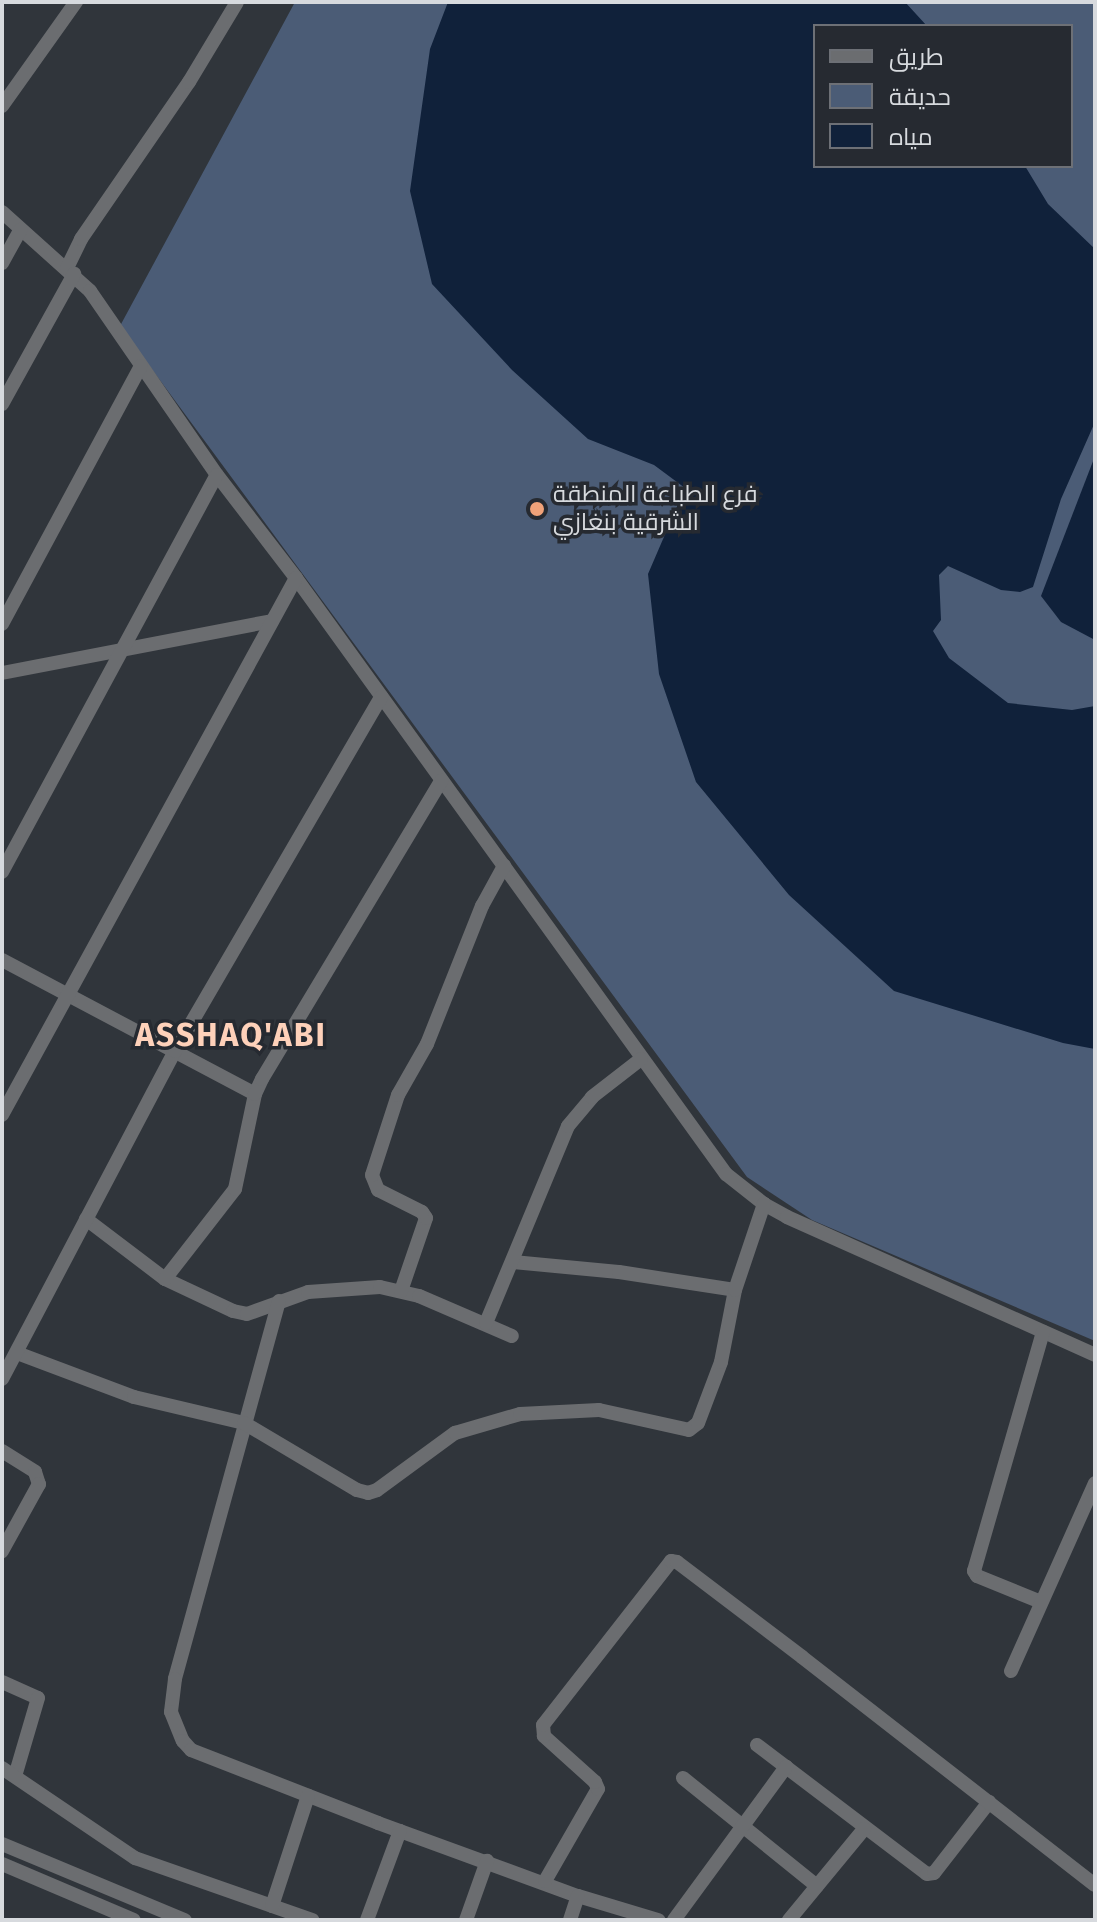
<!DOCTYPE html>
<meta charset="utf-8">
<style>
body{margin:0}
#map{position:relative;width:1097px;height:1922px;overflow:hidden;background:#30353b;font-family:"Fira Sans",Cairo,sans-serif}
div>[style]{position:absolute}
.green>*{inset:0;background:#4b5c76}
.water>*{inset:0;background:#10213a}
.minor>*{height:14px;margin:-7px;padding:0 7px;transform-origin:7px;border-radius:7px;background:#6b6d70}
.dots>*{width:22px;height:22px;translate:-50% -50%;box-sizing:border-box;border:4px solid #262a31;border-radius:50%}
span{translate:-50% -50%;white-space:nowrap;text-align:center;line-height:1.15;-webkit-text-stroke:7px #262a31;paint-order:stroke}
.poi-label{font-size:24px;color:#d7dade}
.left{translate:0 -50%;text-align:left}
.district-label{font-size:32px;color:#fed1ba;font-weight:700;letter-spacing:2px}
.frame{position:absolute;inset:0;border:4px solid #d7dade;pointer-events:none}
.legend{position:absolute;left:813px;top:24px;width:260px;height:144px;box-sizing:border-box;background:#262a31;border:2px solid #6d7076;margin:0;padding:10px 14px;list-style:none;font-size:24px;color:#d7dade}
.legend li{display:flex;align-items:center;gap:16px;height:40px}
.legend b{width:40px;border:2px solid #6d7076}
</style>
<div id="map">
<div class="green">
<div style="clip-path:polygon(evenodd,295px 2px,1095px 2px,1095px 1341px,812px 1220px,747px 1177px,120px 326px,295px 2px,815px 26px,1071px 26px,1071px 166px,815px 166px,815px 26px)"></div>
</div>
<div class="water">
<div style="clip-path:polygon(448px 2px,905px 2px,927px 26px,815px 26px,815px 166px,1025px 166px,1048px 204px,1095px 249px,1095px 422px,1061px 499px,1033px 587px,1020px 592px,1001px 590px,948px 566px,939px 575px,941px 620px,933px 631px,949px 658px,1008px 703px,1072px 710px,1095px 706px,1095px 1049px,1063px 1043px,894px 991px,789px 895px,696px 782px,659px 674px,648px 574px,685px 488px,654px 465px,588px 439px,512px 370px,432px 284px,410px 191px,430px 49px)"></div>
<div style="clip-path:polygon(1095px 456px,1095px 640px,1061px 622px,1041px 596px)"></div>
</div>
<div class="minor">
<div style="left:2px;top:106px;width:128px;rotate:-54.6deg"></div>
<div style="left:2px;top:212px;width:118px;rotate:41.9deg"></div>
<div style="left:90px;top:291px;width:224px;rotate:55.4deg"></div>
<div style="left:217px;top:475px;width:130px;rotate:52.5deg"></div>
<div style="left:296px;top:578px;width:735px;rotate:54.19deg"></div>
<div style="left:726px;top:1174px;width:48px;rotate:38.3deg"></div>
<div style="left:764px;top:1204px;width:26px;rotate:29deg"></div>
<div style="left:787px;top:1217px;width:338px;rotate:24.1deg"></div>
<div style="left:2px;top:263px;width:38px;rotate:-61deg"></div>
<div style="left:67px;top:268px;width:32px;rotate:-64deg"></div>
<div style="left:81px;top:239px;width:191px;rotate:-55.5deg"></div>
<div style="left:189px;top:82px;width:93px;rotate:-59deg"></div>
<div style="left:2px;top:404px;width:149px;rotate:-61deg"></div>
<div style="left:2px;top:624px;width:293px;rotate:-61.7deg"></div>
<div style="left:2px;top:673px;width:275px;rotate:-10.9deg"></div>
<div style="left:2px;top:872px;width:451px;rotate:-61.6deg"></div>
<div style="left:2px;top:960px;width:286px;rotate:27.9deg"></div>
<div style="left:2px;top:1115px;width:612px;rotate:-61.3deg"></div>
<div style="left:86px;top:1219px;width:99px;rotate:37.2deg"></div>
<div style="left:165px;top:1279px;width:75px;rotate:25.2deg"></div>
<div style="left:233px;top:1311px;width:14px;rotate:12deg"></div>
<div style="left:247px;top:1314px;width:65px;rotate:-19.8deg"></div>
<div style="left:308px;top:1292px;width:72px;rotate:-4deg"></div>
<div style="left:380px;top:1287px;width:40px;rotate:13deg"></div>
<div style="left:419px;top:1296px;width:101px;rotate:23.3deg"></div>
<div style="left:513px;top:1262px;width:106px;rotate:5.4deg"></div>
<div style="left:619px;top:1272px;width:117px;rotate:8.8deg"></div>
<div style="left:165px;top:1279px;width:114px;rotate:-52.1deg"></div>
<div style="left:235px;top:1189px;width:97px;rotate:-78.1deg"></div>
<div style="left:255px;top:1094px;width:17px;rotate:-65deg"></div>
<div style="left:262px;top:1079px;width:348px;rotate:-59deg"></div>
<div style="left:401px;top:1291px;width:77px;rotate:-71.1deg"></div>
<div style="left:426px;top:1218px;width:7px;rotate:-124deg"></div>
<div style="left:422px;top:1212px;width:49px;rotate:-153.4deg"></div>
<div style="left:378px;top:1190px;width:16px;rotate:-112deg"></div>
<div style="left:372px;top:1175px;width:84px;rotate:-72deg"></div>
<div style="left:398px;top:1095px;width:59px;rotate:-60.4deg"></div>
<div style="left:427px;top:1044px;width:149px;rotate:-68.3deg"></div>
<div style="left:482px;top:906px;width:46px;rotate:-61.2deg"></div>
<div style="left:279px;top:1301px;width:392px;rotate:105.4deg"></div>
<div style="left:175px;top:1679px;width:33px;rotate:97deg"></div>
<div style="left:171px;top:1712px;width:31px;rotate:68deg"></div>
<div style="left:183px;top:1741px;width:12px;rotate:48deg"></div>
<div style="left:191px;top:1750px;width:201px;rotate:21.3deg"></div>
<div style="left:378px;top:1823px;width:213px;rotate:20.1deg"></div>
<div style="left:578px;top:1896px;width:84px;rotate:16.7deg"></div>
<div style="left:486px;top:1323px;width:213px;rotate:-67.4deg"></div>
<div style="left:568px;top:1126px;width:38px;rotate:-50deg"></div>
<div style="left:592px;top:1097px;width:62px;rotate:-37.8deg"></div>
<div style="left:17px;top:1353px;width:125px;rotate:20.6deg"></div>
<div style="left:134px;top:1397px;width:113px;rotate:13.3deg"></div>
<div style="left:244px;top:1423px;width:131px;rotate:30.7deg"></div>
<div style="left:357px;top:1490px;width:11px;rotate:15deg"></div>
<div style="left:368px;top:1493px;width:9px;rotate:-18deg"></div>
<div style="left:377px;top:1490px;width:97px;rotate:-36.2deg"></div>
<div style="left:455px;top:1433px;width:68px;rotate:-16.3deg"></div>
<div style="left:520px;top:1414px;width:79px;rotate:-2.9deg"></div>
<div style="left:599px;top:1410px;width:92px;rotate:12.5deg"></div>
<div style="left:689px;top:1430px;width:11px;rotate:-38deg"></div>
<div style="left:698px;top:1423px;width:65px;rotate:-69.3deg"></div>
<div style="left:721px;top:1362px;width:73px;rotate:-79deg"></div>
<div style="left:735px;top:1290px;width:91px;rotate:-71.4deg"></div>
<div style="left:2px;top:1379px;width:371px;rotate:-62.2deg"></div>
<div style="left:175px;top:1051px;width:410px;rotate:-59.8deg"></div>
<div style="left:2px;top:1451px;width:39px;rotate:32deg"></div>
<div style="left:35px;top:1472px;width:13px;rotate:72deg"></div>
<div style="left:39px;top:1484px;width:77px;rotate:118.9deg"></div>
<div style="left:1041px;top:1602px;width:69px;rotate:-157.9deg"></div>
<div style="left:977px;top:1576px;width:6px;rotate:-121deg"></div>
<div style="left:974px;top:1571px;width:249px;rotate:-73.9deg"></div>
<div style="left:1011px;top:1671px;width:206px;rotate:-65.9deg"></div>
<div style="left:2px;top:1682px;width:39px;rotate:24deg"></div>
<div style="left:38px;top:1698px;width:81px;rotate:106.4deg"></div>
<div style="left:757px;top:1745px;width:213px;rotate:37.2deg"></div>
<div style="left:927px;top:1874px;width:7px;rotate:-8deg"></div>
<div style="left:934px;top:1873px;width:90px;rotate:-52.2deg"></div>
<div style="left:2px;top:1768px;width:161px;rotate:34.1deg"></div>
<div style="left:135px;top:1858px;width:188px;rotate:19.3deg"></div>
<div style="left:683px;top:1778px;width:172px;rotate:38.9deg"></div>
<div style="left:2px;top:1844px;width:198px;rotate:22.6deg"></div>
<div style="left:2px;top:1864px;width:143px;rotate:23deg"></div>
<div style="left:545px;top:1881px;width:106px;rotate:-60.1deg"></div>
<div style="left:598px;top:1789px;width:8px;rotate:-113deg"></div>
<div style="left:595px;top:1782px;width:69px;rotate:-138deg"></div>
<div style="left:544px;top:1736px;width:11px;rotate:-95deg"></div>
<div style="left:543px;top:1725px;width:208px;rotate:-52deg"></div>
<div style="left:671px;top:1561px;width:6px;rotate:9deg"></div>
<div style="left:677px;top:1562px;width:157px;rotate:37.2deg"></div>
<div style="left:802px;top:1657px;width:371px;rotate:37.9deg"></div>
<div style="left:272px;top:1906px;width:116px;rotate:-71.9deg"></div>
<div style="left:367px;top:1920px;width:95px;rotate:-69.7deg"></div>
<div style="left:466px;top:1920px;width:63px;rotate:-70.4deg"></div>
<div style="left:570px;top:1920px;width:25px;rotate:-72deg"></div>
<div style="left:674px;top:1920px;width:190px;rotate:-53.8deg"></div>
<div style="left:789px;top:1920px;width:118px;rotate:-50.5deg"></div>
</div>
<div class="dots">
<div style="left:537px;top:509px;background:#f0a279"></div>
</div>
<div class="poi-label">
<span class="left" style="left:553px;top:509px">فرع الطباعة المنطقة<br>الشرقية بنغازي</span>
</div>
<div class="district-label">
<span style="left:231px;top:1035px">ASSHAQ'ABI</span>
</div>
<div class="frame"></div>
<ul class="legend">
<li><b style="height:10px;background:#6b6d70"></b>طريق</li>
<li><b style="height:22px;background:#4b5c76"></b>حديقة</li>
<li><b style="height:22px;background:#10213a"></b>مياه</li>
</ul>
</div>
